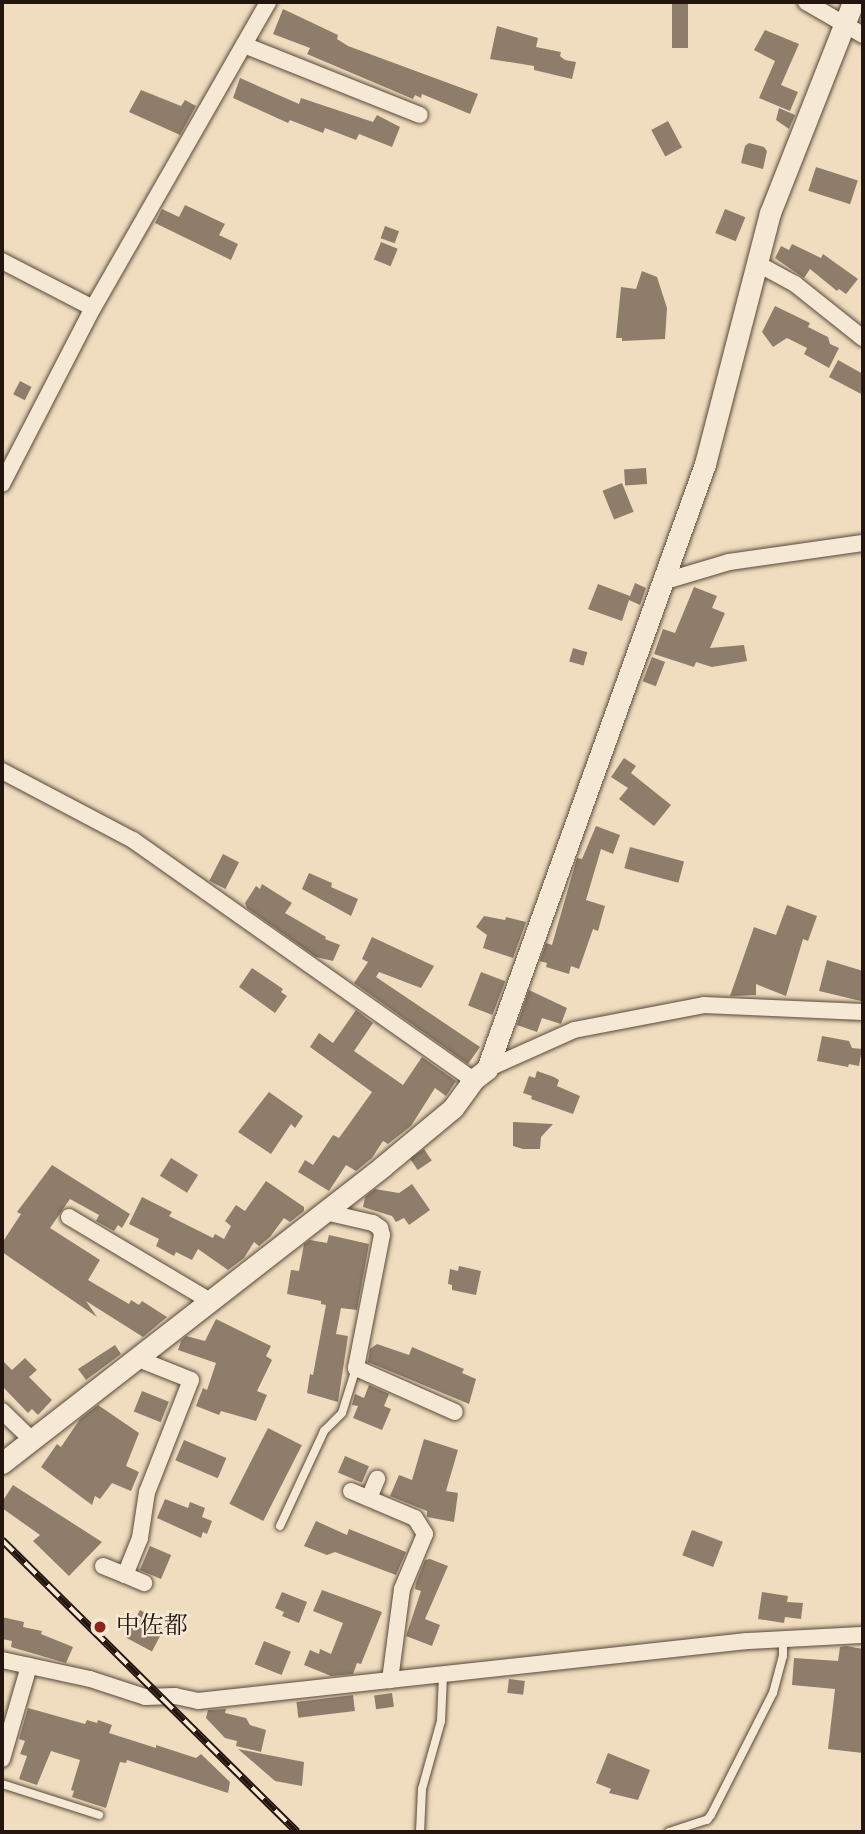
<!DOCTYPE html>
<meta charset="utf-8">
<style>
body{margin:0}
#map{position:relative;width:865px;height:1834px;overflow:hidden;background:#f0dcbe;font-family:"IM FELL English","Noto Serif JP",serif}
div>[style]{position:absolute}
.building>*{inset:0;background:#8e7d6a;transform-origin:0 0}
.roads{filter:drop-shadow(0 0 2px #57483a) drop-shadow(0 0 2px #57483a)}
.lane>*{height:8px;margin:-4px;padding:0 4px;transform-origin:4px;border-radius:4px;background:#f5e8d5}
.street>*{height:16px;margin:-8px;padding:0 8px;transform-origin:8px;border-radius:8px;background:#f5e8d5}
.secondary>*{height:21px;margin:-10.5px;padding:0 10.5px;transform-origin:10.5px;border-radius:10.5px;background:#f5e8d5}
.rail>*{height:8px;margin-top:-4px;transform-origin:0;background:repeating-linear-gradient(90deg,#f5e8d5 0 16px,#24160e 0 32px);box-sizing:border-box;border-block:2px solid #24160e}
.dots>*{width:19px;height:19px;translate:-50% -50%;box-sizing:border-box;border:4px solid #f5e8d5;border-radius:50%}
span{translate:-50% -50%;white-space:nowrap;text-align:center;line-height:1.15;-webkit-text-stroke:5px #f5e8d5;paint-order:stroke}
.poi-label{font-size:24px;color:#24160e}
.left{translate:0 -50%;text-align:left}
.frame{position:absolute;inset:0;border:4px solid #24160e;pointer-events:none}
</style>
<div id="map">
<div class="building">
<div style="left:672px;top:2px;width:16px;height:46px"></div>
<div style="clip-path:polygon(283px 9px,338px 35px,337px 39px,348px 46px,478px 94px,470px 114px,422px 94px,421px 98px,415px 95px,413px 99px,307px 54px,310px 48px,273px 34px)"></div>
<div style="clip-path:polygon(497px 26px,538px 38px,536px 47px,561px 52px,560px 56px,565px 60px,576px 62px,572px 79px,534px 70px,534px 66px,490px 59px)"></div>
<div style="clip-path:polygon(765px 30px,799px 44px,781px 85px,798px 92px,790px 111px,759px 98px,775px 61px,754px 50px)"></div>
<div style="clip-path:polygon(240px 78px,299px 104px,301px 98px,373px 122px,377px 115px,400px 127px,392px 147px,359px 134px,356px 140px,325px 128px,323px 133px,290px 120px,288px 123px,233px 98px)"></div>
<div style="clip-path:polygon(141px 90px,181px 106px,185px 100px,196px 106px,180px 135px,129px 112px)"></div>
<div style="clip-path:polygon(779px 108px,795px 115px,789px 129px,776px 120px)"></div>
<div style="left:668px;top:121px;width:30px;height:19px;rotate:62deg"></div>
<div style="clip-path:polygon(749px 143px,764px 147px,767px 151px,763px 169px,741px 163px,745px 146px)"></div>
<div style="left:816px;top:167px;width:44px;height:25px;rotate:18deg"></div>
<div style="clip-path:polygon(185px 205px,225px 224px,219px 235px,238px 244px,231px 260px,155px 223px,162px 209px,179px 217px)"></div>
<div style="left:725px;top:209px;width:22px;height:26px;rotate:22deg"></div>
<div style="left:385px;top:226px;width:15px;height:13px;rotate:20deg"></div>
<div style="left:381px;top:242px;width:18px;height:19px;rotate:22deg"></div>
<div style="clip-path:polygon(792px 244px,821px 258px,823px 254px,858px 279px,846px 294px,839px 289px,837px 291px,810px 269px,804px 278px,775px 258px,781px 246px,789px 250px)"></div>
<div style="clip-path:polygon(642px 271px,657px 277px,667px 308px,665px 339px,622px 341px,622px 338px,616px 338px,621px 287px,636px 289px)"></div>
<div style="clip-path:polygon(775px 306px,810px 323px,808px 327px,828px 337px,830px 344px,839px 348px,829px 368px,804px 354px,807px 348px,787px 338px,773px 347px,762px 332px)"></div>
<div style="clip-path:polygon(838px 360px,863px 374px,863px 395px,829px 377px)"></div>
<div style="left:20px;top:381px;width:13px;height:15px;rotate:27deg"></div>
<div style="left:646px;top:468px;width:16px;height:22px;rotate:86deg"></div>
<div style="left:622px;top:483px;width:31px;height:21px;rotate:68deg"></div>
<div style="clip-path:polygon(635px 583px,646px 588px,640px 605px,629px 600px,622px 621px,588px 609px,598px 584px,630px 596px)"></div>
<div style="clip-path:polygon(694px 587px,717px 596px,712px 608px,725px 613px,710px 648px,744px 645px,747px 661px,712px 667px,696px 662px,694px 667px,654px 654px,663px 629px,675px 633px)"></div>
<div style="left:573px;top:648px;width:15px;height:14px;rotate:16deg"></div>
<div style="left:652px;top:657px;width:14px;height:26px;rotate:21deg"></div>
<div style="clip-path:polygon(624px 758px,636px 766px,631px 773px,671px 805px,654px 826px,619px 799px,628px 788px,611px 777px)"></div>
<div style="clip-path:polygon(596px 826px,620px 835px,613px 854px,601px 849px,586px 900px,605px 906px,598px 931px,593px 929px,579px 969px,571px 966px,569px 974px,546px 967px,547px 963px,540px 961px,546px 943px,552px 945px,577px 858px,582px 859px)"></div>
<div style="left:630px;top:847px;width:56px;height:22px;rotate:15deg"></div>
<div style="left:223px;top:854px;width:18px;height:30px;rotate:27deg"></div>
<div style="clip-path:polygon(309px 873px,332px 883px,331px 887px,358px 899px,351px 916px,302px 889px)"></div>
<div style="clip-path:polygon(262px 884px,292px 903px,285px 913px,326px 937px,325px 939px,340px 945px,333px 961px,316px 957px,247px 908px,245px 903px,256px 886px,260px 889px)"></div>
<div style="clip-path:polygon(787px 905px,817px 916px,808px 941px,803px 939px,786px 996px,756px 984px,756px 995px,730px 996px,754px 927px,776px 935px)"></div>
<div style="clip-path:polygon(484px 916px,505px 920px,506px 917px,526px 922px,513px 958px,483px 948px,487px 935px,476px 927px)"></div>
<div style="clip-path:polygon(372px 937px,434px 966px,421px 988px,379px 972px,376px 977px,480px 1047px,468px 1064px,354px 983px,368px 962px,362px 959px)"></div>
<div style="clip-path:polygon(827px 960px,863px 971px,861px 1001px,819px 991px)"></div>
<div style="clip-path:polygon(252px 968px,283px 989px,281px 992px,287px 996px,275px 1013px,239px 987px)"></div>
<div style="left:481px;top:972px;width:26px;height:36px;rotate:21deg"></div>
<div style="clip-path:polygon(529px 990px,567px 1008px,561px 1024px,542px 1018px,537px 1032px,517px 1025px)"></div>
<div style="clip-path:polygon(356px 1010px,373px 1023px,354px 1051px,403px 1085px,422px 1057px,456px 1081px,446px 1096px,435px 1088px,411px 1126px,388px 1144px,383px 1141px,372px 1158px,356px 1171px,346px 1165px,329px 1191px,298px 1172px,305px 1160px,313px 1165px,333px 1135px,339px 1138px,372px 1092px,310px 1047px,319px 1033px,333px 1043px)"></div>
<div style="clip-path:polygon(822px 1036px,849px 1041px,852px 1048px,862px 1049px,859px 1066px,849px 1064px,848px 1067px,817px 1061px)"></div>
<div style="clip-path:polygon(537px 1071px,554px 1077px,559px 1080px,557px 1086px,580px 1096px,573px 1114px,531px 1099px,532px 1096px,523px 1093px,529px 1076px,535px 1078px)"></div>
<div style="clip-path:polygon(269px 1092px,303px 1116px,295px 1128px,291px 1124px,271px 1154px,238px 1132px)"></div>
<div style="clip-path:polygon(513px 1122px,553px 1124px,541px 1137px,540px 1149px,523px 1149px,513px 1146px)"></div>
<div style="left:424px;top:1149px;width:14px;height:17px;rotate:56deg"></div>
<div style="left:171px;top:1158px;width:32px;height:21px;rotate:32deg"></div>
<div style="clip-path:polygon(52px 1165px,130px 1214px,122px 1228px,118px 1225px,114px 1231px,96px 1221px,99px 1215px,70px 1199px,50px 1228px,100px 1260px,88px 1280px,129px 1304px,131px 1300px,139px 1305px,142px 1301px,167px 1317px,143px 1337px,86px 1301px,97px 1317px,2px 1252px,2px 1243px,21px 1214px,17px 1212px)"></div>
<div style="clip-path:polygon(266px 1181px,304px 1207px,304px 1211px,290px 1222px,284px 1218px,270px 1237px,259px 1246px,254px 1242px,244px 1258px,228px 1270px,198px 1249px,192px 1260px,176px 1252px,174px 1256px,156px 1246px,159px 1239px,129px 1224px,142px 1197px,172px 1212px,169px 1216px,213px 1238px,215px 1234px,224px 1239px,231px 1226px,225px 1221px,236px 1205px,245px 1211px)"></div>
<div style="clip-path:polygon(412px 1184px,430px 1210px,409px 1225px,404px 1218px,396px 1222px,392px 1216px,363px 1207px,365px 1197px,375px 1189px,399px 1193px)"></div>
<div style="clip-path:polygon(329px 1235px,369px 1244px,357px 1310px,341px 1308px,336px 1334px,348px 1336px,338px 1402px,307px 1393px,310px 1374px,313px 1375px,326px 1305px,321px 1304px,321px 1301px,287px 1294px,291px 1270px,299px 1271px,304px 1244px,310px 1240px,327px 1243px)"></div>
<div style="clip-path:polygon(459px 1266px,481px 1271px,476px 1295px,452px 1290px,452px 1285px,448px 1284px,450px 1269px,458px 1271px)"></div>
<div style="clip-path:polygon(216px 1319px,271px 1346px,266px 1356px,272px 1360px,257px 1391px,267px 1395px,256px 1421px,221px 1411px,219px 1415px,196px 1406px,203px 1388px,207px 1390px,216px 1363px,178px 1350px,181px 1341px,186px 1336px,205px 1341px)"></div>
<div style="clip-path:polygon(377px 1344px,409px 1355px,412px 1347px,464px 1369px,462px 1373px,476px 1379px,469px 1404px,368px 1362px,370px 1349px)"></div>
<div style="clip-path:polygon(115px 1345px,121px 1354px,86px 1380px,78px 1369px)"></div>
<div style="clip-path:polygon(25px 1358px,37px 1370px,29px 1377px,52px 1400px,38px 1415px,32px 1409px,28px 1413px,2px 1386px,2px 1360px,12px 1370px)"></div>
<div style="clip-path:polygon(369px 1385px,389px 1394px,384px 1406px,391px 1409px,382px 1430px,353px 1418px,358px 1406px,352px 1405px,355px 1394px,364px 1398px)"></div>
<div style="left:142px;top:1391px;width:29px;height:22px;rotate:22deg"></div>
<div style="clip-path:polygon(98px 1405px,139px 1433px,126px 1466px,139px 1472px,131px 1491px,112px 1483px,100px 1499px,95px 1496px,92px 1505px,41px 1467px,57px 1444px,61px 1447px,80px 1419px)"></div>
<div style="left:268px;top:1428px;width:38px;height:85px;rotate:27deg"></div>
<div style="clip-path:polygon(424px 1439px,458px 1450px,446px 1491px,458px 1493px,454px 1522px,427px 1517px,427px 1511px,390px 1496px,399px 1475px,412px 1480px)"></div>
<div style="left:184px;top:1440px;width:46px;height:22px;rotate:23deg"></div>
<div style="left:345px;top:1456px;width:26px;height:18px;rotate:23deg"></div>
<div style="clip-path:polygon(13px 1485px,102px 1542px,69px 1576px,33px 1541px,40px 1535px,2px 1508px,2px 1502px)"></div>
<div style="clip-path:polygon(165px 1499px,188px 1508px,190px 1502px,205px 1508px,202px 1517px,212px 1521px,207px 1534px,203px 1532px,201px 1538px,157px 1518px)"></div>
<div style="clip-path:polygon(316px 1521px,347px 1535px,349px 1529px,406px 1552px,396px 1575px,335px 1552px,327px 1555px,304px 1546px)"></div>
<div style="left:692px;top:1530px;width:33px;height:27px;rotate:21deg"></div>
<div style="left:150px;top:1546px;width:23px;height:26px;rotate:23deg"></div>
<div style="clip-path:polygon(430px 1559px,448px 1566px,425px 1619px,440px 1625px,432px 1646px,406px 1636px,421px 1591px,415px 1589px,416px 1583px,425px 1560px)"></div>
<div style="clip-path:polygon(322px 1590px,382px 1612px,361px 1664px,357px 1663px,353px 1674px,331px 1676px,304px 1665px,310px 1650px,319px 1654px,320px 1649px,331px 1654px,343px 1623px,313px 1611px)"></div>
<div style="clip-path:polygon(282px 1592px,307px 1602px,299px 1623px,282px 1616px,284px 1612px,275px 1608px)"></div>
<div style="clip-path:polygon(762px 1592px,788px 1596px,787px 1602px,803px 1603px,801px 1619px,785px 1617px,784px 1623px,758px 1619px)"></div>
<div style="left:140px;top:1610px;width:30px;height:31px;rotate:28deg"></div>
<div style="clip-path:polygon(2px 1617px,24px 1622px,23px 1627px,42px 1631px,41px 1634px,73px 1647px,66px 1663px,11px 1647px,12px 1641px,2px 1639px)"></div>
<div style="left:264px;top:1641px;width:29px;height:25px;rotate:22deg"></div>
<div style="clip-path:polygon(846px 1646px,863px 1649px,863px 1753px,828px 1749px,835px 1689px,792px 1685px,794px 1658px,838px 1661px,840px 1647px)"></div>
<div style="left:509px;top:1679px;width:16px;height:14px;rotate:7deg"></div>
<div style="left:392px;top:1693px;width:14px;height:18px;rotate:82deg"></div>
<div style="left:353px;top:1695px;width:16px;height:57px;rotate:83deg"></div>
<div style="clip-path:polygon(28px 1708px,85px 1724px,87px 1720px,97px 1723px,98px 1720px,112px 1725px,109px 1733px,156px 1748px,156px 1745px,196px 1758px,201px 1754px,230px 1782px,228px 1793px,127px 1760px,126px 1763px,120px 1762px,106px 1808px,72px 1797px,74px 1791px,71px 1790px,80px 1760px,51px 1751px,37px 1785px,19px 1779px,27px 1756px,20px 1754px,25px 1741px,19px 1739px)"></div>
<div style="clip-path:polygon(226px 1709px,225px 1713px,246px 1718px,250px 1725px,266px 1730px,261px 1752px,236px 1746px,237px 1741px,225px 1738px,206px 1718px,208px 1710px)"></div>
<div style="clip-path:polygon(238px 1749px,304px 1762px,302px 1786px,275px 1781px)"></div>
<div style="clip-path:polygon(608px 1753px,650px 1770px,638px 1800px,609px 1793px,611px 1789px,596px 1783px)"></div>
</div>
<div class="roads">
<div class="lane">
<div style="left:280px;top:1526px;width:105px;rotate:-65.1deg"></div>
<div style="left:324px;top:1431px;width:25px;rotate:-45deg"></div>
<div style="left:342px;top:1413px;width:47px;rotate:-72.7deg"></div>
<div style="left:2px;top:1784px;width:102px;rotate:17.7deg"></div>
<div style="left:420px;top:1832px;width:43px;rotate:-87.3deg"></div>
<div style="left:422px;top:1789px;width:71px;rotate:-74.4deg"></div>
<div style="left:441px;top:1721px;width:46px;rotate:-87.5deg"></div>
<div style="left:669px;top:1832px;width:40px;rotate:-18deg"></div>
<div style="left:707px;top:1820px;width:6px;rotate:-51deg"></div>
<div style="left:711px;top:1815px;width:137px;rotate:-63.1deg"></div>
<div style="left:773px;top:1693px;width:38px;rotate:-75deg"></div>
<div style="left:783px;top:1656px;width:17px;rotate:-90deg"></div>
</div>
<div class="street">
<div style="left:806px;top:2px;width:66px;rotate:30.1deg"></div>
<div style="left:244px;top:45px;width:189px;rotate:21.7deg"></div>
<div style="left:2px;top:261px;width:102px;rotate:27.3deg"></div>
<div style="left:758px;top:264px;width:42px;rotate:28.4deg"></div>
<div style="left:795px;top:284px;width:87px;rotate:38.5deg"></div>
<div style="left:2px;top:484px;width:198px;rotate:-62.7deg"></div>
<div style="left:93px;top:308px;width:353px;rotate:-60.2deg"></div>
<div style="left:662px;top:582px;width:70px;rotate:-16.6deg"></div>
<div style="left:729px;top:562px;width:135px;rotate:-8.1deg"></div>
<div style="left:2px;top:771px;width:148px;rotate:27.8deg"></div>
<div style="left:133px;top:840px;width:416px;rotate:35.2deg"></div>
<div style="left:487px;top:1069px;width:95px;rotate:-24.1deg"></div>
<div style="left:574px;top:1030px;width:132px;rotate:-10.9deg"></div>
<div style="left:704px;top:1005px;width:159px;rotate:2.5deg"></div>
<div style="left:325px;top:1212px;width:49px;rotate:12.9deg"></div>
<div style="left:373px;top:1223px;width:9px;rotate:36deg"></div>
<div style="left:380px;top:1228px;width:7px;rotate:74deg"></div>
<div style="left:382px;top:1235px;width:136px;rotate:101.1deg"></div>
<div style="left:356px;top:1368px;width:108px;rotate:24deg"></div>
<div style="left:69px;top:1217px;width:164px;rotate:30.8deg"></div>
<div style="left:136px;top:1358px;width:59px;rotate:21.8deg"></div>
<div style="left:191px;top:1380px;width:120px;rotate:111.4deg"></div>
<div style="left:147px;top:1492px;width:47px;rotate:98.7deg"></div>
<div style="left:140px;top:1538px;width:40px;rotate:112deg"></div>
<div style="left:125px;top:1575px;width:21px;rotate:23deg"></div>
<div style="left:2px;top:1411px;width:42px;rotate:44deg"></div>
<div style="left:351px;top:1491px;width:69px;rotate:22.9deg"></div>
<div style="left:415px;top:1518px;width:19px;rotate:58deg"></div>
<div style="left:425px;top:1534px;width:60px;rotate:112.7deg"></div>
<div style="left:402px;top:1589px;width:92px;rotate:97.5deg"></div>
<div style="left:369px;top:1498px;width:21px;rotate:-67deg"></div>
<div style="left:103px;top:1566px;width:24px;rotate:22deg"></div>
<div style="left:2px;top:1660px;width:90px;rotate:12.2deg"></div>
<div style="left:90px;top:1679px;width:58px;rotate:18.1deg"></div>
<div style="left:145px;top:1697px;width:30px;rotate:-2deg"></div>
<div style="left:175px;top:1696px;width:24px;rotate:12deg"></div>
<div style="left:198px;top:1701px;width:552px;rotate:-6.24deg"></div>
<div style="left:747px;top:1641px;width:116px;rotate:-3deg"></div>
<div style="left:2px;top:1759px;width:97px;rotate:-73.8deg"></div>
</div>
<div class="secondary">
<div style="left:2px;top:1463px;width:482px;rotate:-37.9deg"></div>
<div style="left:382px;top:1167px;width:92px;rotate:-39.7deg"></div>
<div style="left:453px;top:1108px;width:34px;rotate:-54deg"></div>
<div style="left:473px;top:1080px;width:18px;rotate:-38deg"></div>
<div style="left:487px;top:1069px;width:643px;rotate:-70.18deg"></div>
<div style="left:705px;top:464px;width:259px;rotate:-75.5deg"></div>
<div style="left:770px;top:213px;width:227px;rotate:-68.5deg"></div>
</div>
</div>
<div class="rail">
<div style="left:2px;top:1540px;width:415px;rotate:44.7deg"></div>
</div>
<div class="dots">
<div style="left:100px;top:1627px;background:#8f2418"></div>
</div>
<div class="poi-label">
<span class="left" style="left:116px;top:1627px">中佐都</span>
</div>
<div class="frame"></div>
</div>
